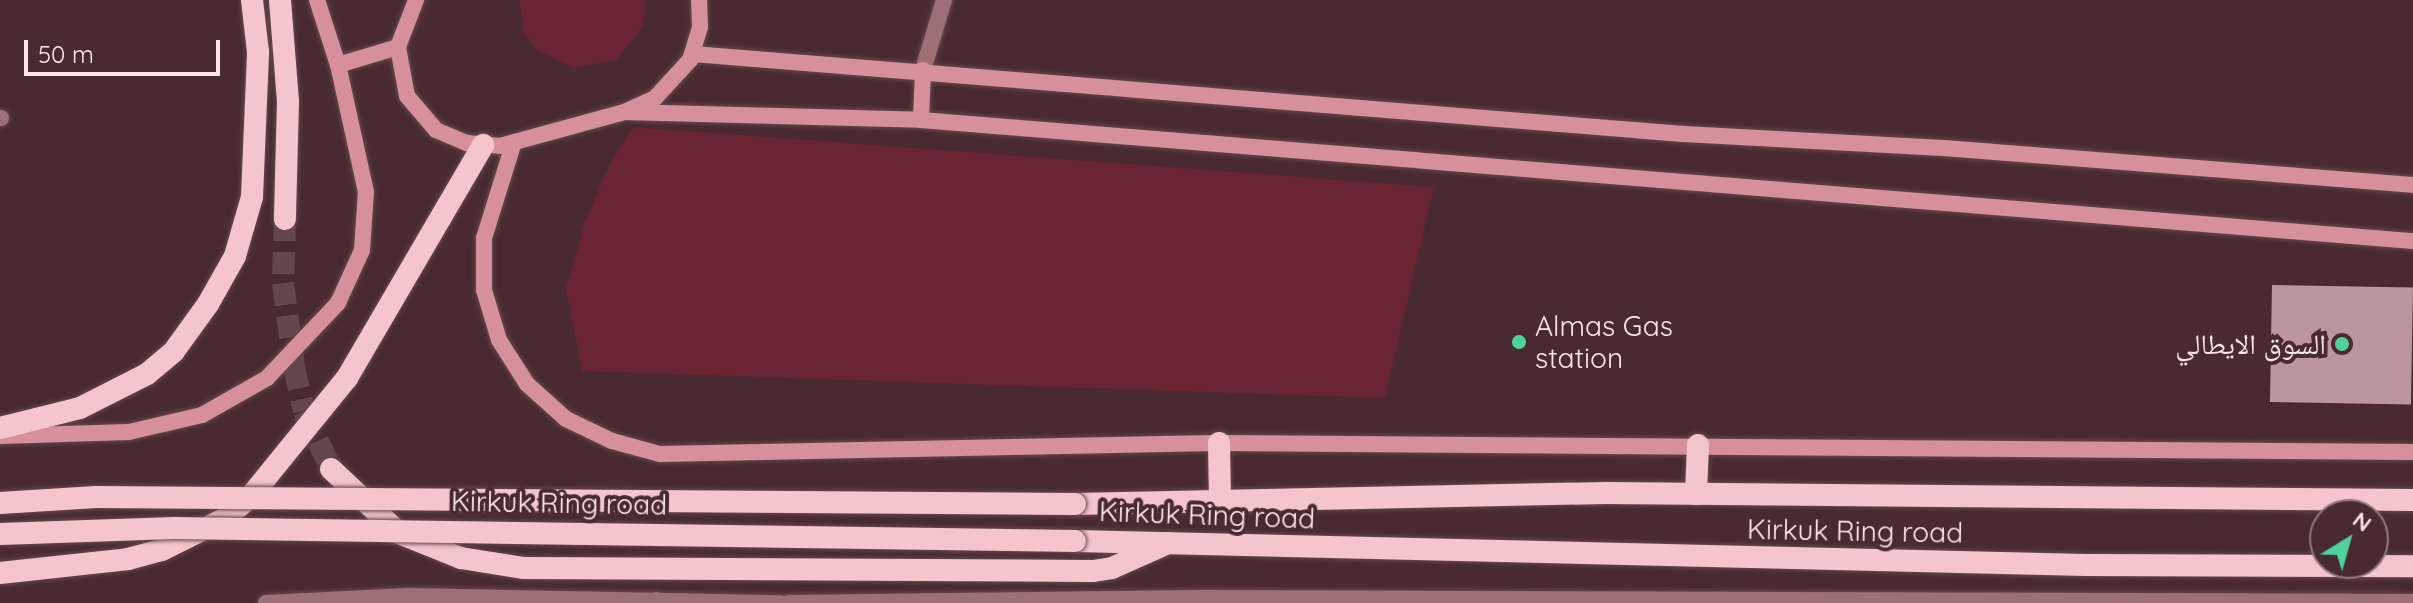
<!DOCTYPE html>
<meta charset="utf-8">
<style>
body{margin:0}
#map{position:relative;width:2413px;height:603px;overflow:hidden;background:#492b2f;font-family:Quicksand,"Noto Naskh Arabic",sans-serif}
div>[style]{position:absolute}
.green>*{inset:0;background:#692532}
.building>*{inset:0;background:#bb979b;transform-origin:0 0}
.trunk-tunnel>*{height:22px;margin-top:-11px;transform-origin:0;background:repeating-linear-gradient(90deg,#64474b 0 22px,transparent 0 33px)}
.roads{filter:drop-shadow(0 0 2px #66494d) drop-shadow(0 0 2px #66494d)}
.minor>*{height:16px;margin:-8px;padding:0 8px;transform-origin:8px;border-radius:8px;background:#9c7075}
.tertiary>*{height:16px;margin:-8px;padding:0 8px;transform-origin:8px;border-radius:8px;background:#9c7075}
.secondary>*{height:16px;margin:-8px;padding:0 8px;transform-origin:8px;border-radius:8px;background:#d69099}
.trunk>*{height:22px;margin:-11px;padding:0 11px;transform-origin:11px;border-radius:11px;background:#f4c6cb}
.bridges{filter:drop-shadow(0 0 2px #66494d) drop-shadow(0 0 2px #66494d)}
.trunk-bridge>*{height:22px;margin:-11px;padding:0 11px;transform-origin:11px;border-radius:11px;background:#f4c6cb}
.dots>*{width:22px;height:22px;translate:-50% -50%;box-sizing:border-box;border:4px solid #492b2f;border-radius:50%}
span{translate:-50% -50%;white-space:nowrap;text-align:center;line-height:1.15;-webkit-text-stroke:8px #492b2f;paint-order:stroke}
.poi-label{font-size:28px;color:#fce8e9}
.left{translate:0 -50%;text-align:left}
.right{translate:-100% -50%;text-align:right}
.street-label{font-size:28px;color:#fce8e9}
.north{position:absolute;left:2309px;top:499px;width:80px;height:80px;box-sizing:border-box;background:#492b2f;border:2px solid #917779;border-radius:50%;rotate:37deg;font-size:22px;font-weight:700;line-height:32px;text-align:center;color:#fce8e9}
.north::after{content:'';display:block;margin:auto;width:28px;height:36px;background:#4dd39a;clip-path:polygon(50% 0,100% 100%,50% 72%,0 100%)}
.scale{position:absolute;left:24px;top:40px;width:196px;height:36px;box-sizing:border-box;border:4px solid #fce8e9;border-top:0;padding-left:10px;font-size:24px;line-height:28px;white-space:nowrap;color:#fce8e9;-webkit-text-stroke:6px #492b2f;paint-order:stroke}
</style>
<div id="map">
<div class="green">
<div style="clip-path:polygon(519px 0,645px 0,646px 8px,642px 28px,616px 60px,574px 68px,536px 49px,524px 32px)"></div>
<div style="clip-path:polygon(633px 127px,1434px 187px,1385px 398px,582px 371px,566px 288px,585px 222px,610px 163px)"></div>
</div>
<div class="building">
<div style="left:2272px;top:285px;width:141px;height:117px;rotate:1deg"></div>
</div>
<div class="trunk-tunnel">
<div style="left:285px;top:219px;width:64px;rotate:91.8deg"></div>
<div style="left:283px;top:283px;width:85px;rotate:82.5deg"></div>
<div style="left:294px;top:367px;width:45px;rotate:77.2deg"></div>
<div style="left:304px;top:411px;width:64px;rotate:65deg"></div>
</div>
<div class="roads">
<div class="minor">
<div style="left:0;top:118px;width:1px"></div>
<div style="left:266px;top:603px;width:141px;rotate:-2.8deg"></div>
<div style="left:407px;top:596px;width:374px;rotate:1.1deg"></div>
<div style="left:789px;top:603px;width:426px;rotate:-0.7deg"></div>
<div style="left:1215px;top:598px;width:1198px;rotate:0.19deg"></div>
</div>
<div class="tertiary">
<div style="left:923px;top:70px;width:73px;rotate:-73.3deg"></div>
<div style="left:657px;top:600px;width:4px;rotate:56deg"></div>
</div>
<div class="secondary">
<div style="left:416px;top:0;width:50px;rotate:111deg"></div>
<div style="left:398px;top:47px;width:50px;rotate:79.6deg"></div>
<div style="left:407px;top:96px;width:45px;rotate:49.5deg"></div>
<div style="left:436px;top:130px;width:34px;rotate:23deg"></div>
<div style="left:467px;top:143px;width:33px;rotate:5deg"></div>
<div style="left:500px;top:146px;width:129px;rotate:-15.3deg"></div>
<div style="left:624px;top:112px;width:34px;rotate:-24deg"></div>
<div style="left:655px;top:98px;width:52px;rotate:-47.4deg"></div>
<div style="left:690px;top:60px;width:34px;rotate:-73deg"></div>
<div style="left:700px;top:27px;width:27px;rotate:-92deg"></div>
<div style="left:693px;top:54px;width:993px;rotate:4.62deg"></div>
<div style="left:1683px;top:134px;width:261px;rotate:3.1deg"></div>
<div style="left:1944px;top:148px;width:470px;rotate:4.5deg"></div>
<div style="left:338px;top:65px;width:63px;rotate:-16.7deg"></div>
<div style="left:624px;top:112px;width:297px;rotate:1.5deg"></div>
<div style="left:921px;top:120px;width:1497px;rotate:4.64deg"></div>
<div style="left:921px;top:120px;width:50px;rotate:-87.7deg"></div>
<div style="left:513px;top:145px;width:97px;rotate:107.3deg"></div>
<div style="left:484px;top:238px;width:52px;rotate:90deg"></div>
<div style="left:484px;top:290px;width:52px;rotate:73.3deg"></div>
<div style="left:499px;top:340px;width:52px;rotate:57.5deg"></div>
<div style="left:527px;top:384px;width:52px;rotate:41.9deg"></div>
<div style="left:566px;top:419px;width:51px;rotate:25.6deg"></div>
<div style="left:612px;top:441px;width:50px;rotate:15.2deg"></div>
<div style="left:660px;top:454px;width:559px;rotate:-1.13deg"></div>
<div style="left:1219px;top:443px;width:1194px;rotate:0.43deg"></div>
<div style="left:0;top:436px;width:129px;rotate:-1.8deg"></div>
<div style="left:129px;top:432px;width:75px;rotate:-13.1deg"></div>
<div style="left:202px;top:415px;width:75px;rotate:-29.6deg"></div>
<div style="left:267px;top:378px;width:103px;rotate:-46.6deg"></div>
<div style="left:338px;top:303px;width:58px;rotate:-65.6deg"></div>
<div style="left:362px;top:250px;width:58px;rotate:-86.1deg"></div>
<div style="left:366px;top:192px;width:130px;rotate:-102.4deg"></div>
<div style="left:338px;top:65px;width:68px;rotate:-107.9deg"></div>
</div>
<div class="trunk">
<div style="left:280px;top:0;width:101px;rotate:85.5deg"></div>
<div style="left:288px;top:101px;width:118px;rotate:91.5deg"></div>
<div style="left:0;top:428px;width:82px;rotate:-14deg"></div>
<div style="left:80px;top:408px;width:75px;rotate:-26.9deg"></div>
<div style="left:147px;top:374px;width:35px;rotate:-40deg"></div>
<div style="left:174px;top:351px;width:58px;rotate:-54.1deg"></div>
<div style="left:208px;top:304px;width:55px;rotate:-60.6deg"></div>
<div style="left:235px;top:256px;width:61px;rotate:-73.9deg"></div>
<div style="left:252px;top:197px;width:145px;rotate:-87.6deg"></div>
<div style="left:258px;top:52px;width:52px;rotate:-96.6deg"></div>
<div style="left:1219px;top:443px;width:57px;rotate:89deg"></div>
<div style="left:331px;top:469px;width:93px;rotate:43.3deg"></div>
<div style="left:399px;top:533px;width:67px;rotate:22deg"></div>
<div style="left:461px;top:558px;width:64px;rotate:9deg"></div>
<div style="left:524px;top:568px;width:569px;rotate:0.3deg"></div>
<div style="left:1093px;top:571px;width:19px;rotate:-9deg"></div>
<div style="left:1112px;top:568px;width:61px;rotate:-24.1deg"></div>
<div style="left:1696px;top:494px;width:49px;rotate:-87.7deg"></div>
<div style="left:1075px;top:504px;width:531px;rotate:-1.19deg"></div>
<div style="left:1606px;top:493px;width:807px;rotate:0.5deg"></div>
<div style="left:1075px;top:541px;width:1014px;rotate:1.36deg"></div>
<div style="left:2089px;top:565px;width:324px;rotate:0.2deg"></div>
<div style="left:0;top:573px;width:129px;rotate:-6.2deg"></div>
<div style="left:128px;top:559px;width:35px;rotate:-15deg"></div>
<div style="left:162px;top:550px;width:69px;rotate:-26.6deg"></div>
<div style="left:224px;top:519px;width:35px;rotate:-40deg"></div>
<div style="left:251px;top:496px;width:152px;rotate:-50.9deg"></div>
<div style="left:347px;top:378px;width:270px;rotate:-59.7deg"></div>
</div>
</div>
<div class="bridges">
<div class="trunk-bridge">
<div style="left:0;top:503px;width:96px;rotate:-3.6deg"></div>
<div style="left:96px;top:497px;width:979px;rotate:0.41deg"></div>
<div style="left:0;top:534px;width:174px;rotate:-2deg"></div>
<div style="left:174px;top:528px;width:901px;rotate:0.83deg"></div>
</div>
</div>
<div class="dots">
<div style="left:1519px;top:342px;background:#4dd39a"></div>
<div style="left:2342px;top:344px;background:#4dd39a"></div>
</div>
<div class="poi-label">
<span class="left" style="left:1535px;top:342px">Almas Gas<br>station</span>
<span class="right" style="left:2326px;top:344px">السوق الايطالي</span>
</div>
<div class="street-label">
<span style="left:559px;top:503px;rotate:1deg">Kirkuk Ring road</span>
<span style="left:1207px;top:515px;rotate:2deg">Kirkuk Ring road</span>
<span style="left:1855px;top:531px;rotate:1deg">Kirkuk Ring road</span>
</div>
<div class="north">N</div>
<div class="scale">50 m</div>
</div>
